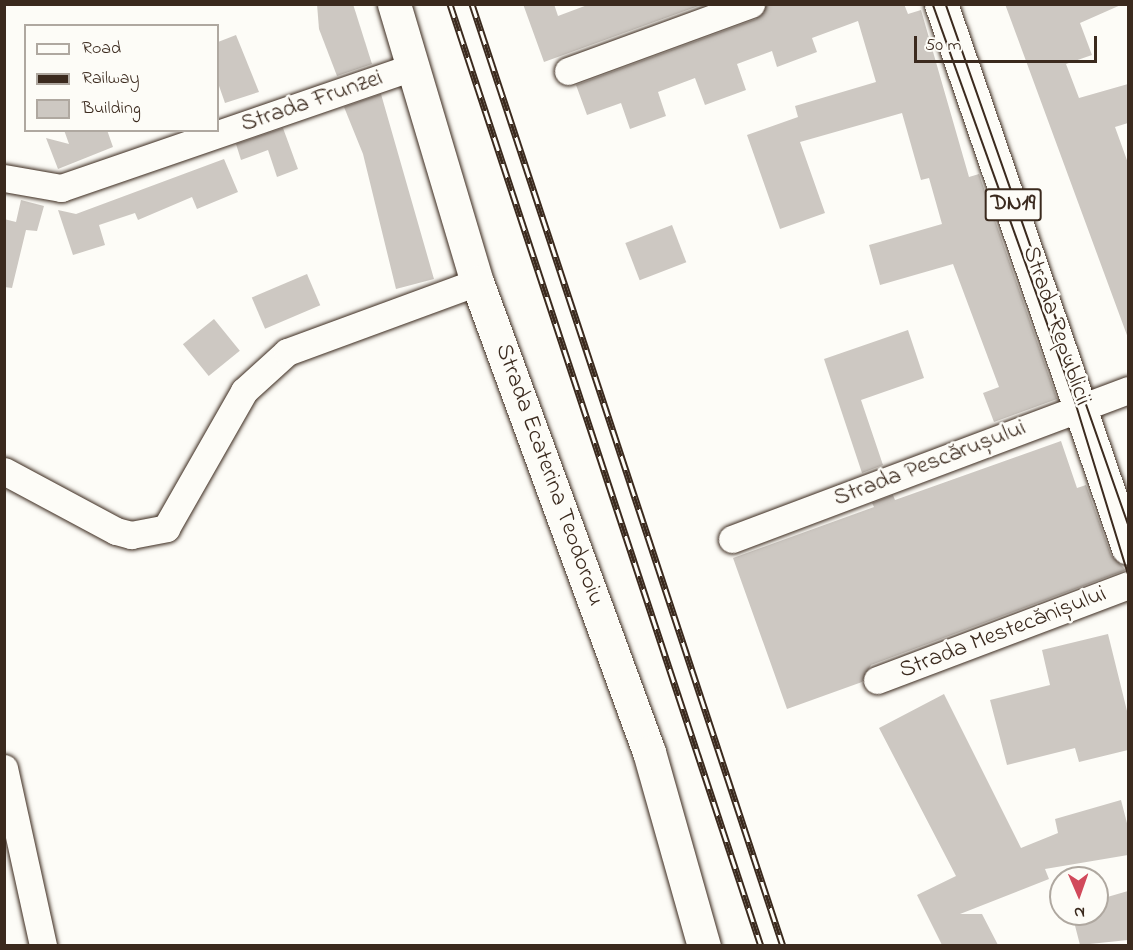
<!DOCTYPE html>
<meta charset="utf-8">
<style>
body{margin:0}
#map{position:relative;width:1133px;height:950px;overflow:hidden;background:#fdfcf7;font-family:"Indie Flower",sans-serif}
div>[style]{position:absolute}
.building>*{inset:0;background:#cdc8c2;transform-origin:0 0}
.roads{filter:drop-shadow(0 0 2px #3b2a1e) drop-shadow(0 0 2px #3b2a1e)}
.minor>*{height:27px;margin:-13.5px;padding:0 13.5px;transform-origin:13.5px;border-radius:13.5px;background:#fdfcf7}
.secondary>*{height:33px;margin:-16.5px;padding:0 16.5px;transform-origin:16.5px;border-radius:16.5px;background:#fdfcf7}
.primary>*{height:33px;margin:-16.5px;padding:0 16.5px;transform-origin:16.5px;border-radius:16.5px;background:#fdfcf7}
.tram>*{height:1.5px;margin:-0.75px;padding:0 0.75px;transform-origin:0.75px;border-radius:0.75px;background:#3b2a1e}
.rail>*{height:7px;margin-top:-3.5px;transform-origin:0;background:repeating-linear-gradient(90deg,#fdfcf7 0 14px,#3b2a1e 0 28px);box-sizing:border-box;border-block:2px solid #3b2a1e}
span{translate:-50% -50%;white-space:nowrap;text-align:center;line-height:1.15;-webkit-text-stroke:5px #fdfcf7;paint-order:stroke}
.shield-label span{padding:2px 4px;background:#fdfcf7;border:2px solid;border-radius:4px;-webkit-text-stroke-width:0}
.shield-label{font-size:22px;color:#3b2a1e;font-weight:700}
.street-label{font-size:24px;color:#3b2a1e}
.frame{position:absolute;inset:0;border:6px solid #3b2a1e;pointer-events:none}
.legend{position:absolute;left:24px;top:24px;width:195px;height:108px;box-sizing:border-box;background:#fdfcf7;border:2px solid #afa8a0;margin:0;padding:8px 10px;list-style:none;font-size:18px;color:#3b2a1e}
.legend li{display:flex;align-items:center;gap:12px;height:30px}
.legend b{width:30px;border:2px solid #afa8a0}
.north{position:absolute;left:1049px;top:866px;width:60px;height:60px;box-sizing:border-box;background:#fdfcf7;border:2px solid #afa8a0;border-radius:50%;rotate:178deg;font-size:16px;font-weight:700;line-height:24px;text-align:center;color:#3b2a1e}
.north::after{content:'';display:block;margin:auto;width:21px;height:27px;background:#d1495b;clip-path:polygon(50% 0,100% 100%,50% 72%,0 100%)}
.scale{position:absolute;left:914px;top:36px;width:183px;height:27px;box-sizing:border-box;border:3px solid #3b2a1e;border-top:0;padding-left:8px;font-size:18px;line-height:21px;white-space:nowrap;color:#3b2a1e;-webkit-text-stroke:4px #fdfcf7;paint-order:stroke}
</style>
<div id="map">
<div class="building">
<div style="clip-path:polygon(317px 4px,353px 4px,372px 64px,337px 76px,319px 29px)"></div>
<div style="clip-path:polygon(523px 4px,554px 4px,558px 16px,590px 4px,704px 4px,544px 62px)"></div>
<div style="clip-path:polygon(766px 4px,904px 4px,908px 14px,921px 10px,969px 177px,979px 174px,1057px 399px,994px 422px,983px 393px,999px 387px,953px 264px,880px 285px,869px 245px,942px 224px,929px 178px,921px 180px,902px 113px,800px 142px,825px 213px,780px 229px,747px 135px,798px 117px,795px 106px,876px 82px,858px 21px,812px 38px,817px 52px,777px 67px,772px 51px,737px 64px,746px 90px,705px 105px,695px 78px,658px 92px,666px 116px,630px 129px,621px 103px,587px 115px,576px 85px,756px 19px)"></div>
<div style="clip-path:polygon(1005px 4px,1123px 4px,1080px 23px,1092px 55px,1066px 64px,1079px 98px,1128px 84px,1128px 123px,1115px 127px,1128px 163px,1128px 338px)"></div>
<div style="clip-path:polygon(236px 35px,259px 92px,225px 103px,218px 83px,218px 42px)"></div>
<div style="clip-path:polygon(381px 94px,434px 279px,396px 289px,363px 154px,344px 107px)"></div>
<div style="clip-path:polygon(283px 128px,298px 169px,277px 177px,268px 150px,241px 160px,236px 144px)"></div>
<div style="clip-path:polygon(64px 130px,107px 130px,113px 147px,58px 169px,46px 138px,69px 144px)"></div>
<div style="clip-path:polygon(224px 159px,238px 192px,197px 209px,192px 197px,138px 220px,135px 213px,99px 225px,105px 245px,73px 255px,58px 210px,76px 214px)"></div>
<div style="clip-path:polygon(21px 200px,44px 206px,37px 231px,26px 230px,12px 288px,4px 287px,4px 219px,16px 222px)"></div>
<div style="left:672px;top:225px;width:40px;height:50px;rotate:69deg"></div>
<div style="left:307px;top:274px;width:34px;height:60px;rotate:67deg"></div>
<div style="left:214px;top:319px;width:41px;height:40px;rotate:51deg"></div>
<div style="clip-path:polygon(908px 330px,924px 378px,861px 400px,883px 465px,862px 473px,824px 359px)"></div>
<div style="clip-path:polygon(1061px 441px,1077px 488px,1086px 485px,1111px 555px,1126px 570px,871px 665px,862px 682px,787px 709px,733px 558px,874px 507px,872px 503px,893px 495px,895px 500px)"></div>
<div style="clip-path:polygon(1108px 634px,1128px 715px,1128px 750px,1079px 762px,1075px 748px,1007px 765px,990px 700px,1050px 685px,1042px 650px)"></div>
<div style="clip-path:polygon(944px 694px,1021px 848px,1058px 833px,1055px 819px,1121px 800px,1128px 827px,1128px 855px,1045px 869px,1049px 879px,960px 914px,982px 914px,998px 945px,942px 945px,917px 895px,956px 876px,879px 728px)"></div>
<div style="clip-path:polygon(1128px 891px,1128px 940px,1080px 945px,1072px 914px,1097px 914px,1097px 900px)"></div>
</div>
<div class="roads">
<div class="minor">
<div style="left:568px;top:71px;width:195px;rotate:-20.1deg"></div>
<div style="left:4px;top:178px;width:58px;rotate:10deg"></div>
<div style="left:61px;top:188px;width:371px;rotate:-19deg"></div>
<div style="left:4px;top:471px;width:127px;rotate:28.2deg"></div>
<div style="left:116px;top:531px;width:16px;rotate:15deg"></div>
<div style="left:131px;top:535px;width:36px;rotate:-11deg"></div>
<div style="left:166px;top:528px;width:158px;rotate:-60.3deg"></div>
<div style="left:244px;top:391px;width:58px;rotate:-42.2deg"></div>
<div style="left:287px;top:352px;width:202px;rotate:-20.2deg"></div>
<div style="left:732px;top:539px;width:423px;rotate:-20.6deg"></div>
<div style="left:877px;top:680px;width:268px;rotate:-20.7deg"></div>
<div style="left:4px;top:768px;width:182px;rotate:77.6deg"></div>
</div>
<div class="secondary">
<div style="left:394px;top:4px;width:290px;rotate:73.4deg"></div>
<div style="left:477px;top:282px;width:500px;rotate:69.9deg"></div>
<div style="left:649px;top:752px;width:202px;rotate:74.2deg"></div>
</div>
<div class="primary">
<div style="left:941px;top:4px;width:575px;rotate:71.03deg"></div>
</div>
</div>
<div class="tram">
<div style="left:933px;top:4px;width:428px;rotate:70.3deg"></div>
<div style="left:1077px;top:407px;width:174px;rotate:72.9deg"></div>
<div style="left:946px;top:4px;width:550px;rotate:70.68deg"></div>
</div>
<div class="rail">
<div style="left:450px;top:4px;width:992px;rotate:71.73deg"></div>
<div style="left:472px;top:4px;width:992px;rotate:71.73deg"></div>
</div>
<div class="shield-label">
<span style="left:1013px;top:205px">DN19</span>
</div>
<div class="street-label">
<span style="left:312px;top:102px;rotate:-19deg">Strada Frunzei</span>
<span style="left:1056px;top:326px;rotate:71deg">Strada Republicii</span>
<span style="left:930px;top:464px;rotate:-21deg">Strada Pescărușului</span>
<span style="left:549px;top:475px;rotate:70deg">Strada Ecaterina Teodoroiu</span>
<span style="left:1003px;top:633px;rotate:-21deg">Strada Mestecănișului</span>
</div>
<div class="frame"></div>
<ul class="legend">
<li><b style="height:8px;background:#fdfcf7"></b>Road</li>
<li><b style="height:8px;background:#3b2a1e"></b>Railway</li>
<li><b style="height:16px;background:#cdc8c2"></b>Building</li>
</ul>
<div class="north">N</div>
<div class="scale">50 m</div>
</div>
